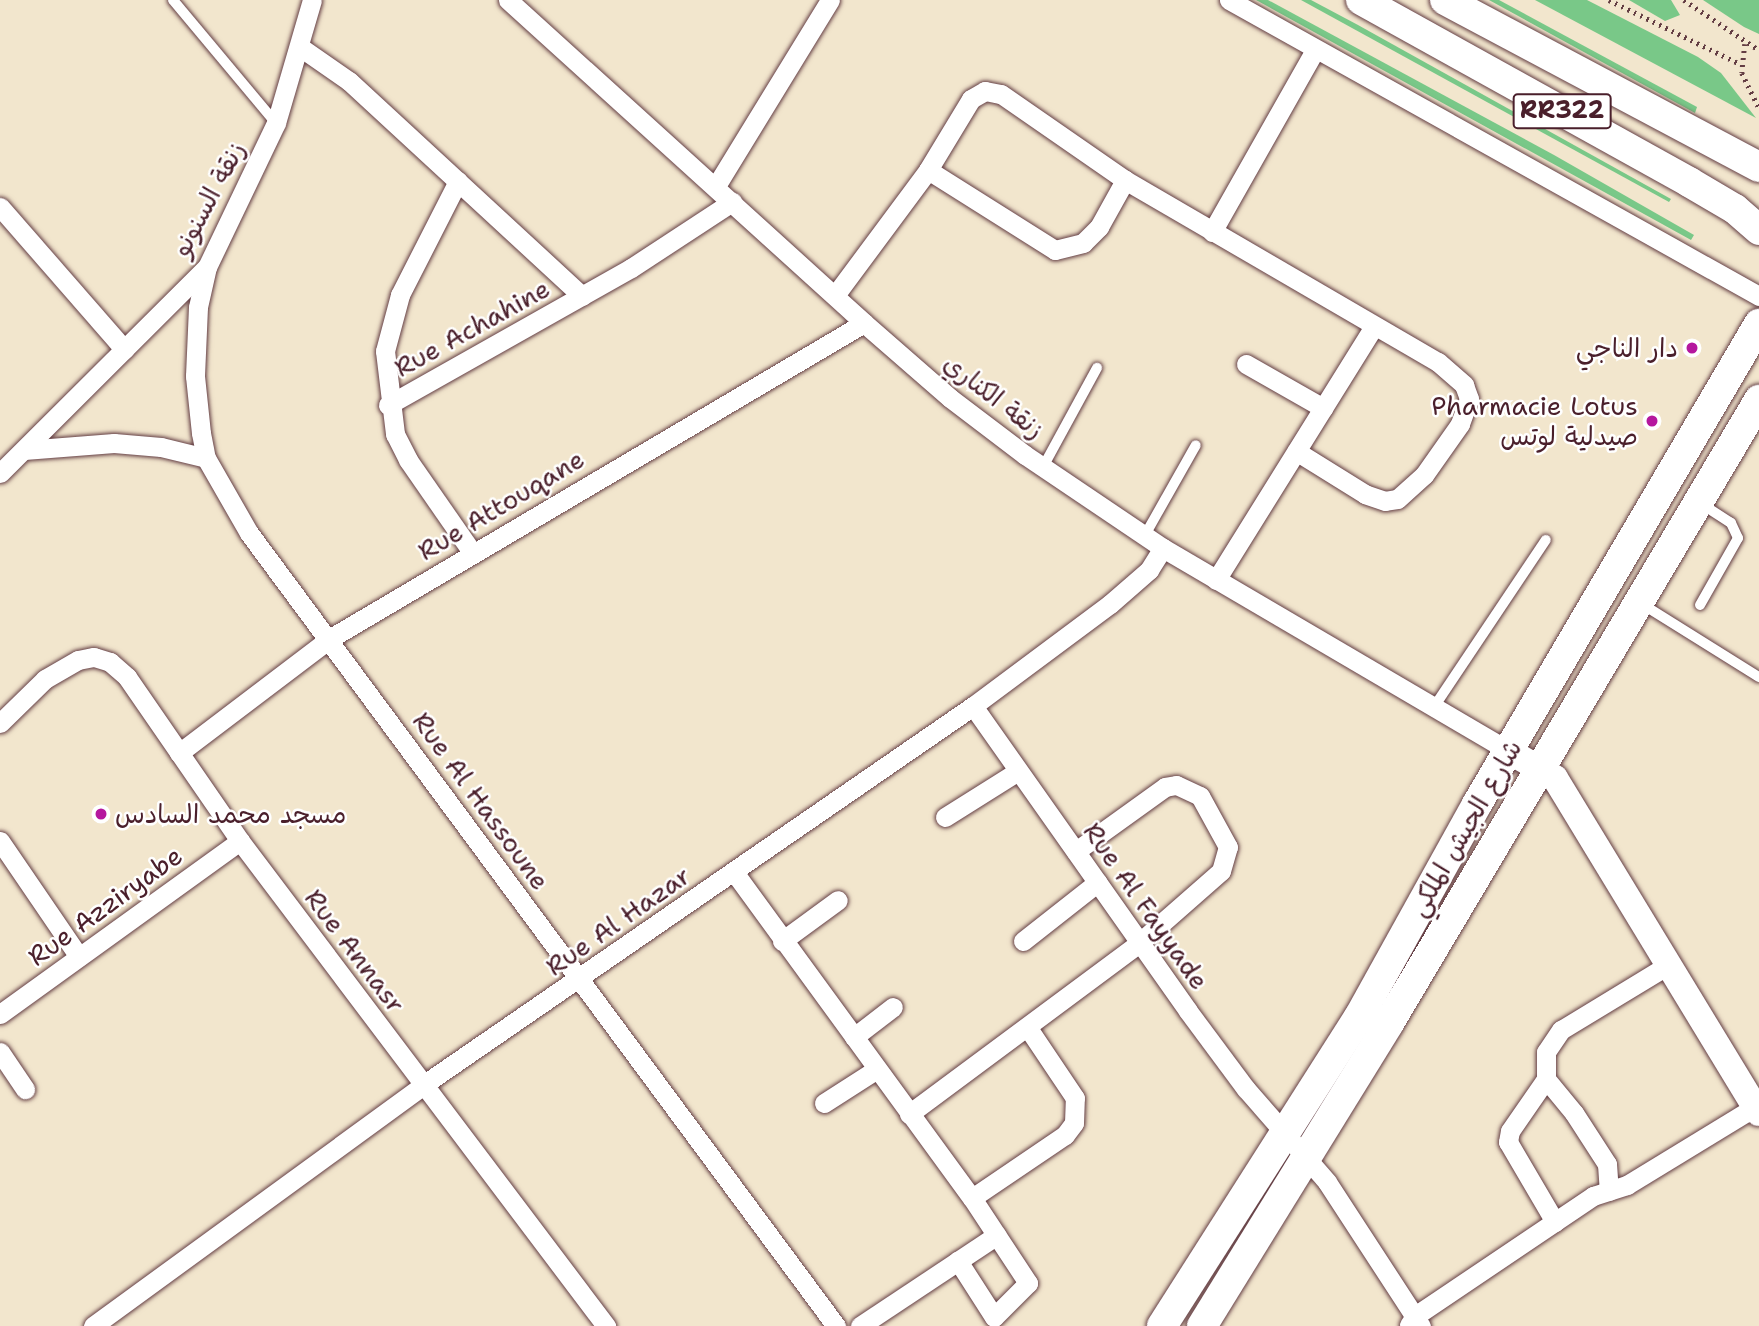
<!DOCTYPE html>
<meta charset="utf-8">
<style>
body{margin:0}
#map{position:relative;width:1759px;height:1326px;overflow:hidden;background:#f2e6cd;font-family:"Shantell Sans","Playpen Sans Arabic",sans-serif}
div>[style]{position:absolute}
.green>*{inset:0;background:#79c888}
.path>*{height:4.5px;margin-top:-2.25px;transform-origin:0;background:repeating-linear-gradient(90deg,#633d43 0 2px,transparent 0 7px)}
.roads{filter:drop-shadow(0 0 2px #633d43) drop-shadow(0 0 2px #633d43)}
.lane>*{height:10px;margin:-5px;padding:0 5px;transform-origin:5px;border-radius:5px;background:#fff}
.street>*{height:19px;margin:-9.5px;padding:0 9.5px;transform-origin:9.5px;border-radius:9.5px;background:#fff}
.secondary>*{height:26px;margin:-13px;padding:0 13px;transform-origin:13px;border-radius:13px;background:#fff}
.primary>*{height:30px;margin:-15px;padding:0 15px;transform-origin:15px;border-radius:15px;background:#fff}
.dots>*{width:19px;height:19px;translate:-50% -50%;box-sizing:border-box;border:4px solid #fff;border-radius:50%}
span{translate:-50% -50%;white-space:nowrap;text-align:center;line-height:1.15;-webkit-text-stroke:5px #fff;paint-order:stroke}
.shield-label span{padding:2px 5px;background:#fff;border:2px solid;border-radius:5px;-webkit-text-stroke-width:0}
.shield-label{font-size:24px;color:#4a1f2b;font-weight:700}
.street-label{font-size:26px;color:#4a1f2b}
.poi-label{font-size:26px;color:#4a1f2b}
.right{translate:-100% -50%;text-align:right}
.left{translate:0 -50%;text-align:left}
</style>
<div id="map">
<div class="green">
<div style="clip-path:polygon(1256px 0,1268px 0,1554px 155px,1694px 235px,1691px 240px)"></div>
<div style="clip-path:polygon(1301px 0,1311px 0,1358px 25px,1671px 199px,1669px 202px)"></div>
<div style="clip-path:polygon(1489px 0,1499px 0,1697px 107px,1695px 113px)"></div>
<div style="clip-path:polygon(1535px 0,1587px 0,1698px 57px,1721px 73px,1756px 118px)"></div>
<div style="clip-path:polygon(1629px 0,1671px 0,1680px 15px,1665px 21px)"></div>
<div style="clip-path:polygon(1703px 0,1759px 0,1759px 34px,1744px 27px)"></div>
</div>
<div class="path">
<div style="left:1609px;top:0;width:146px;rotate:26deg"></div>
<div style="left:1684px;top:0;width:90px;rotate:33.7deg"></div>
<div style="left:1745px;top:44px;width:29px;rotate:96deg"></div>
<div style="left:1742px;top:73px;width:39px;rotate:64deg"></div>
</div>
<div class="roads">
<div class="lane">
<div style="left:173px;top:0;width:160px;rotate:50.1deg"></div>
<div style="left:1043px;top:467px;width:113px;rotate:-61.4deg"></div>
<div style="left:1145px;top:535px;width:103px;rotate:-60.5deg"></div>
<div style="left:1642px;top:604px;width:138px;rotate:32deg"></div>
<div style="left:1700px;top:605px;width:77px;rotate:-60.4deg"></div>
<div style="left:1738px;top:538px;width:17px;rotate:-115deg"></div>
<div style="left:1731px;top:523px;width:35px;rotate:-147deg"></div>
<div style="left:1434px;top:707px;width:201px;rotate:-56.2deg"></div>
</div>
<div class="street">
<div style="left:508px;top:0;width:481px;rotate:42.2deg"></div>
<div style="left:864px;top:323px;width:114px;rotate:41.1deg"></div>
<div style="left:950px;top:398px;width:94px;rotate:37.2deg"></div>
<div style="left:1025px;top:455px;width:166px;rotate:34deg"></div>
<div style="left:1163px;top:548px;width:401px;rotate:30.4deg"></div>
<div style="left:1229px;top:0;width:607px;rotate:29.18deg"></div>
<div style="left:300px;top:47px;width:60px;rotate:34.8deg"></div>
<div style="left:349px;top:81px;width:317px;rotate:42.7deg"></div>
<div style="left:928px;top:170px;width:150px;rotate:32.2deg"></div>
<div style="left:1055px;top:250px;width:29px;rotate:-14deg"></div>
<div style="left:1083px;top:243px;width:23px;rotate:-45deg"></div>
<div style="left:1099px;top:227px;width:54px;rotate:-61deg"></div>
<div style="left:458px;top:181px;width:128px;rotate:117deg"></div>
<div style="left:400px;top:295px;width:58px;rotate:105deg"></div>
<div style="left:385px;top:351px;width:84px;rotate:83.1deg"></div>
<div style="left:395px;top:434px;width:29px;rotate:63deg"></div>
<div style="left:408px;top:460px;width:112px;rotate:55.2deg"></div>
<div style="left:716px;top:186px;width:218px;rotate:-58.5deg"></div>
<div style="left:0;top:207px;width:189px;rotate:48.9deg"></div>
<div style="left:1212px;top:232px;width:209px;rotate:-60.5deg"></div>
<div style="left:207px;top:267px;width:41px;rotate:102.7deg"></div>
<div style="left:198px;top:307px;width:69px;rotate:92.5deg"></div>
<div style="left:195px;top:376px;width:57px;rotate:84deg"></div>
<div style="left:201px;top:433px;width:25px;rotate:79deg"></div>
<div style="left:206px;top:458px;width:86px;rotate:60.2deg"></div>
<div style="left:249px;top:533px;width:987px;rotate:53.49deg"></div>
<div style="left:836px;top:294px;width:154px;rotate:-53.4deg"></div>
<div style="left:928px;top:170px;width:83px;rotate:-58.8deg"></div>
<div style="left:971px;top:99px;width:16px;rotate:-30deg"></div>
<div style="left:985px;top:91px;width:16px;rotate:11deg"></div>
<div style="left:1001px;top:94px;width:151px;rotate:34.7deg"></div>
<div style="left:1125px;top:180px;width:362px;rotate:30.2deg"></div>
<div style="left:1438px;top:362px;width:35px;rotate:41deg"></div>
<div style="left:1464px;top:385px;width:15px;rotate:70deg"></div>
<div style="left:1469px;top:399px;width:27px;rotate:110deg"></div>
<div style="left:1460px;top:424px;width:62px;rotate:125.2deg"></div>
<div style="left:1424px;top:475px;width:36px;rotate:138deg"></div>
<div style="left:1397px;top:499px;width:12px;rotate:171deg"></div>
<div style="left:1385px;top:501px;width:21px;rotate:-161deg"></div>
<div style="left:1365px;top:494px;width:81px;rotate:-148.1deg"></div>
<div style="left:1246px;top:364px;width:89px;rotate:29.7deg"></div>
<div style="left:388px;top:405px;width:279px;rotate:-29.4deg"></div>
<div style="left:631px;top:268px;width:121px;rotate:-33.2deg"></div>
<div style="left:24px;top:450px;width:90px;rotate:-4.4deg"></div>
<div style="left:114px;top:443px;width:47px;rotate:4.9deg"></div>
<div style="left:161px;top:447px;width:46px;rotate:13.7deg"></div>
<div style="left:0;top:473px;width:292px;rotate:-44.9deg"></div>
<div style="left:207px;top:267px;width:160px;rotate:-64.4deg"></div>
<div style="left:276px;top:123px;width:128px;rotate:-73.7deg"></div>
<div style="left:1216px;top:580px;width:299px;rotate:-58.1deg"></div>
<div style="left:973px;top:706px;width:373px;rotate:54.8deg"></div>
<div style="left:1188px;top:1011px;width:97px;rotate:53.4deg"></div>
<div style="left:1246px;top:1089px;width:123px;rotate:48.9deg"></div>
<div style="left:1327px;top:1182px;width:172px;rotate:56.9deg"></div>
<div style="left:0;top:723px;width:63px;rotate:-44.4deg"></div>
<div style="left:45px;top:679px;width:38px;rotate:-30deg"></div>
<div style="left:78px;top:660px;width:16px;rotate:-11deg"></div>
<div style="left:94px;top:657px;width:17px;rotate:17deg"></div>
<div style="left:110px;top:662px;width:23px;rotate:41deg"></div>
<div style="left:127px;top:677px;width:199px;rotate:55.4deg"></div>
<div style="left:240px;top:841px;width:608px;rotate:52.96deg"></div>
<div style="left:179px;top:753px;width:188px;rotate:-37.2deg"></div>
<div style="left:329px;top:639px;width:621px;rotate:-30.57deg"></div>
<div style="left:945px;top:817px;width:86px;rotate:-32.2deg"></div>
<div style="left:0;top:841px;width:140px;rotate:55.7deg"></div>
<div style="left:734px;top:872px;width:404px;rotate:53.9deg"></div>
<div style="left:972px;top:1198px;width:102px;rotate:56.6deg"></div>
<div style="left:1028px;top:1283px;width:48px;rotate:135deg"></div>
<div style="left:994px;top:1317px;width:67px;rotate:-122.7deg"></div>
<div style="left:782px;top:941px;width:69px;rotate:-36.2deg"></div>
<div style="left:1023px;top:941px;width:95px;rotate:-38.2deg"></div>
<div style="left:0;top:1014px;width:296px;rotate:-35.8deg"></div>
<div style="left:854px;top:1037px;width:49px;rotate:-37.6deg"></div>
<div style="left:0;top:1052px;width:45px;rotate:56deg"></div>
<div style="left:1546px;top:1079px;width:27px;rotate:-90deg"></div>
<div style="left:1546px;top:1052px;width:27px;rotate:-56deg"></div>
<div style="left:1561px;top:1030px;width:125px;rotate:-31.3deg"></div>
<div style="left:824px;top:1103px;width:63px;rotate:-32.7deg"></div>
<div style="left:909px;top:1114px;width:287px;rotate:-36.6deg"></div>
<div style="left:1139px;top:943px;width:109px;rotate:-41.3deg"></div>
<div style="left:1221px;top:871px;width:25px;rotate:-74deg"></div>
<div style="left:1228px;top:847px;width:58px;rotate:-118.8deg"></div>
<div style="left:1200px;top:796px;width:26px;rotate:-155deg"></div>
<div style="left:1176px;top:785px;width:11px;rotate:170deg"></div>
<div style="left:1165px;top:787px;width:110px;rotate:144.3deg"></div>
<div style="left:972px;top:1198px;width:112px;rotate:-34.1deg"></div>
<div style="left:1065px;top:1135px;width:15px;rotate:-53deg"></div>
<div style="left:1074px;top:1123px;width:25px;rotate:-88deg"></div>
<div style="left:1075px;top:1098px;width:84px;rotate:-123.9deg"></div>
<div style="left:1555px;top:1222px;width:93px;rotate:-120.4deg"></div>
<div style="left:1508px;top:1142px;width:11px;rotate:-80deg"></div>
<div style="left:1510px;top:1131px;width:63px;rotate:-55.3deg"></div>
<div style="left:1546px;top:1079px;width:44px;rotate:50.5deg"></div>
<div style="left:1574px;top:1113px;width:61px;rotate:57.1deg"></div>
<div style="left:1607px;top:1164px;width:27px;rotate:86deg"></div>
<div style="left:1409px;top:1325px;width:11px;rotate:-56deg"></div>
<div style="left:1415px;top:1316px;width:215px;rotate:-34deg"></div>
<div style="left:1593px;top:1196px;width:36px;rotate:-18deg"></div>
<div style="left:1627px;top:1185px;width:150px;rotate:-31.4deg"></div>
<div style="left:93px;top:1326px;width:409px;rotate:-36.1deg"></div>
<div style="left:423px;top:1085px;width:668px;rotate:-34.57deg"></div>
<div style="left:973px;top:706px;width:171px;rotate:-36.7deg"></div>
<div style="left:1110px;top:604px;width:52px;rotate:-41.1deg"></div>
<div style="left:1149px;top:570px;width:26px;rotate:-58deg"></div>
<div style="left:860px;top:1326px;width:164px;rotate:-33.6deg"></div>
</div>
<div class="secondary">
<div style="left:1509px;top:751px;width:53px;rotate:30.4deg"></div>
<div style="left:1555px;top:778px;width:392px;rotate:58.7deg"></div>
</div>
<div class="primary">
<div style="left:1361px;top:0;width:375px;rotate:29deg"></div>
<div style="left:1689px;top:182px;width:53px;rotate:30.4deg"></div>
<div style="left:1735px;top:209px;width:32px;rotate:41deg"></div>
<div style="left:1445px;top:0;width:356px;rotate:28deg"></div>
<div style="left:1162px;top:1326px;width:366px;rotate:-57.5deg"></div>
<div style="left:1359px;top:1017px;width:244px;rotate:-61deg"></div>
<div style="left:1477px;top:804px;width:557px;rotate:-59.57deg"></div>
<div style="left:1202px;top:1326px;width:356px;rotate:-58.3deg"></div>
<div style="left:1389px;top:1023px;width:725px;rotate:-59.29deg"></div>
</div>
</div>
<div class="dots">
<div style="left:1692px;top:348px;background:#b5179e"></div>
<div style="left:1652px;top:421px;background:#b5179e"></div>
<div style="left:101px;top:814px;background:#b5179e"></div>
</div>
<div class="shield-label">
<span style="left:1562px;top:111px">RR322</span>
</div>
<div class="street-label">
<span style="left:208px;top:199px;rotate:-62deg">زنقة السنونو</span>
<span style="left:472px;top:328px;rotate:-29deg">Rue Achahine</span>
<span style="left:994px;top:396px;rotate:38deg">زنقة الكناري</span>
<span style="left:501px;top:505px;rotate:-31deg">Rue Attouqane</span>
<span style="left:481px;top:801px;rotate:54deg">Rue Al Hassoune</span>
<span style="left:1465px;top:828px;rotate:-60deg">شارع الجيش الملكي</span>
<span style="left:105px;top:906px;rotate:-36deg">Rue Azziryabe</span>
<span style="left:1146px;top:906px;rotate:55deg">Rue Al Fayyade</span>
<span style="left:618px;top:921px;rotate:-35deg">Rue Al Hazar</span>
<span style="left:355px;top:951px;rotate:53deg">Rue Annasr</span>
</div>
<div class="poi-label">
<span class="right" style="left:1678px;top:348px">دار الناجي</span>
<span class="right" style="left:1638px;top:421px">Pharmacie Lotus<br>صيدلية لوتس</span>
<span class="left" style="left:115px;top:814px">مسجد محمد السادس</span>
</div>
</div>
